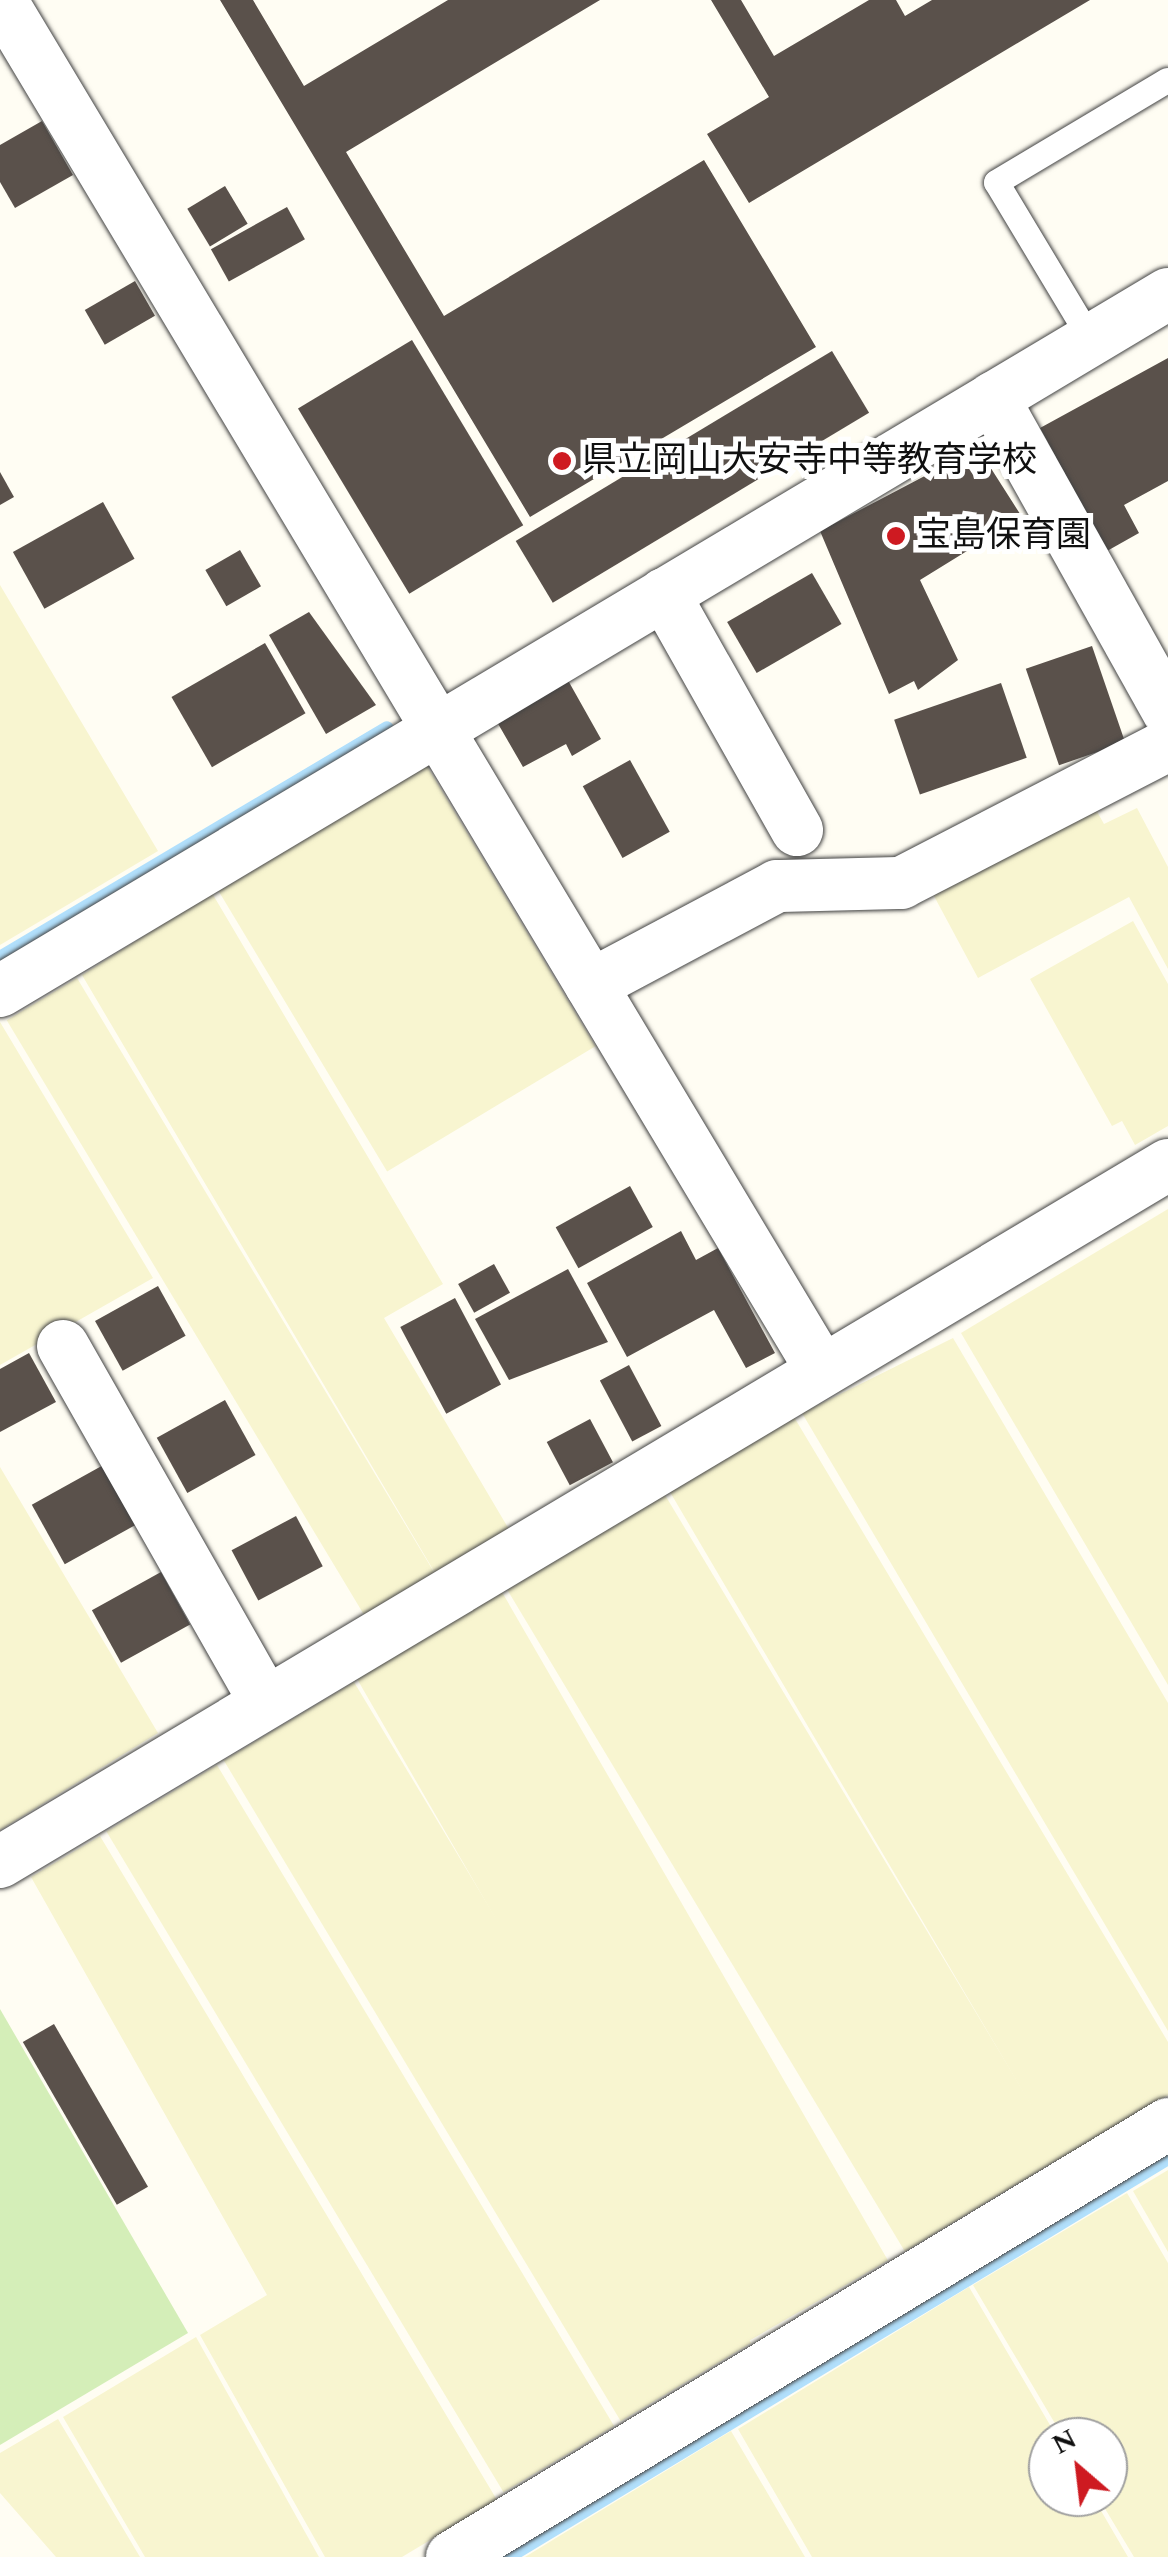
<!DOCTYPE html>
<meta charset="utf-8">
<style>
body{margin:0}
#map{position:relative;width:1168px;height:2557px;overflow:hidden;background:#fffdf3;font-family:Spectral,"Noto Sans JP",serif}
div>[style]{position:absolute}
.farmland>*{inset:0;background:#f8f5d0;transform-origin:0 0}
.green>*{inset:0;background:#d4eeb8}
.stream>*{height:14px;margin:-7px;padding:0 7px;transform-origin:7px;border-radius:7px;background:#b2e0fc}
.building>*{inset:0;background:#5a514b;transform-origin:0 0}
.roads{filter:drop-shadow(0 0 2px #434343) drop-shadow(0 0 2px #434343)}
.lane>*{height:25px;margin:-12.5px;padding:0 12.5px;transform-origin:12.5px;border-radius:12.5px;background:#fff}
.street>*{height:52px;margin:-26px;padding:0 26px;transform-origin:26px;border-radius:26px;background:#fff}
.dots>*{width:28px;height:28px;translate:-50% -50%;box-sizing:border-box;border:5px solid #fff;border-radius:50%}
span{translate:-50% -50%;white-space:nowrap;text-align:center;line-height:1.15;-webkit-text-stroke:10px #fff;paint-order:stroke}
.poi-label{font-size:35px;color:#101010}
.left{translate:0 -50%;text-align:left}
.north{position:absolute;left:1028px;top:2417px;width:100px;height:100px;box-sizing:border-box;background:#fff;border:2px solid #9f9f9f;border-radius:50%;rotate:332deg;font-size:28px;font-weight:700;line-height:40px;text-align:center;color:#101010}
.north::after{content:'';display:block;margin:auto;width:35px;height:45px;background:#ce1a21;clip-path:polygon(50% 0,100% 100%,50% 72%,0 100%)}
</style>
<div id="map">
<div class="farmland">
<div style="clip-path:polygon(0 585px,158px 851px,0 945px)"></div>
<div style="left:427px;top:766px;width:327px;height:243px;rotate:59deg"></div>
<div style="clip-path:polygon(1090px 799px,1104px 824px,1137px 808px,1168px 867px,1168px 969px,1129px 897px,978px 978px,927px 883px)"></div>
<div style="clip-path:polygon(212px 893px,443px 1284px,384px 1318px,510px 1531px,435px 1573px,82px 975px)"></div>
<div style="clip-path:polygon(1133px 921px,1168px 984px,1168px 1126px,1135px 1145px,1122px 1121px,1112px 1126px,1030px 979px)"></div>
<div style="left:77px;top:978px;width:694px;height:82px;rotate:59deg"></div>
<div style="clip-path:polygon(0 1022px,153px 1278px,0 1365px)"></div>
<div style="clip-path:polygon(1168px 1209px,1168px 1685px,961px 1333px)"></div>
<div style="clip-path:polygon(953px 1338px,1168px 1703px,1168px 2031px,802px 1413px)"></div>
<div style="clip-path:polygon(794px 1417px,1168px 2042px,1168px 2095px,1062px 2158px,670px 1492px)"></div>
<div style="clip-path:polygon(0 1467px,158px 1733px,0 1830px)"></div>
<div style="left:665px;top:1495px;width:772px;height:184px;rotate:59deg"></div>
<div style="left:502px;top:1592px;width:772px;height:169px;rotate:60deg"></div>
<div style="left:354px;top:1682px;width:771px;height:152px;rotate:59deg"></div>
<div style="left:217px;top:1765px;width:771px;height:129px;rotate:59deg"></div>
<div style="clip-path:polygon(100px 1836px,497px 2500px,402px 2557px,325px 2557px,200px 2335px,267px 2295px,31px 1877px)"></div>
<div style="clip-path:polygon(1168px 2170px,1168px 2252px,1133px 2191px)"></div>
<div style="clip-path:polygon(1127px 2193px,1168px 2263px,1168px 2557px,1134px 2557px,1098px 2497px,1108px 2497px,1108px 2437px,1063px 2437px,973px 2285px)"></div>
<div style="clip-path:polygon(969px 2287px,1057px 2437px,1048px 2437px,1048px 2497px,1093px 2497px,1128px 2557px,812px 2557px,738px 2429px)"></div>
<div style="clip-path:polygon(196px 2337px,319px 2557px,145px 2557px,63px 2417px)"></div>
<div style="clip-path:polygon(58px 2419px,140px 2557px,56px 2557px,0 2493px,0 2453px)"></div>
<div style="clip-path:polygon(731px 2431px,805px 2557px,525px 2557px)"></div>
</div>
<div class="green">
<div style="clip-path:polygon(0 2009px,188px 2333px,0 2445px)"></div>
</div>
<div class="stream">
<div style="left:0;top:958px;width:450px;rotate:-30.7deg"></div>
<div style="left:508px;top:2557px;width:771px;rotate:-31.15deg"></div>
</div>
<div class="building">
<div style="clip-path:polygon(220px 0,253px 0,304px 86px,448px 0,600px 0,346px 152px,444px 316px,704px 160px,816px 347px,530px 517px)"></div>
<div style="clip-path:polygon(711px 0,741px 0,774px 56px,869px 0,896px 0,905px 16px,932px 0,1090px 0,749px 203px,707px 134px,769px 97px)"></div>
<div style="clip-path:polygon(42px 121px,73px 175px,15px 208px,0 182px,0 145px)"></div>
<div style="left:225px;top:186px;width:44px;height:44px;rotate:59deg"></div>
<div style="left:287px;top:207px;width:37px;height:87px;rotate:61deg"></div>
<div style="left:135px;top:281px;width:40px;height:58px;rotate:60deg"></div>
<div style="left:412px;top:340px;width:216px;height:133px;rotate:59deg"></div>
<div style="left:832px;top:351px;width:72px;height:369px;rotate:59deg"></div>
<div style="clip-path:polygon(1168px 358px,1168px 481px,1124px 505px,1139px 533px,1107px 551px,1040px 428px)"></div>
<div style="clip-path:polygon(978px 448px,1022px 517px,920px 580px,958px 660px,918px 690px,914px 681px,889px 694px,820px 531px)"></div>
<div style="clip-path:polygon(0 472px,14px 497px,0 505px)"></div>
<div style="left:103px;top:502px;width:65px;height:103px;rotate:61deg"></div>
<div style="left:240px;top:550px;width:42px;height:40px;rotate:60deg"></div>
<div style="left:812px;top:573px;width:59px;height:98px;rotate:60deg"></div>
<div style="clip-path:polygon(309px 612px,376px 705px,326px 734px,269px 635px)"></div>
<div style="left:265px;top:643px;width:81px;height:108px;rotate:60deg"></div>
<div style="left:1092px;top:646px;width:102px;height:70px;rotate:71deg"></div>
<div style="clip-path:polygon(565px 675px,601px 739px,572px 756px,566px 744px,523px 767px,493px 715px)"></div>
<div style="left:1001px;top:683px;width:79px;height:113px;rotate:71deg"></div>
<div style="left:630px;top:760px;width:82px;height:54px;rotate:61deg"></div>
<div style="left:630px;top:1186px;width:47px;height:85px;rotate:61deg"></div>
<div style="clip-path:polygon(681px 1231px,696px 1260px,718px 1248px,775px 1353px,746px 1368px,714px 1310px,627px 1357px,587px 1283px)"></div>
<div style="left:494px;top:1264px;width:33px;height:41px;rotate:61deg"></div>
<div style="clip-path:polygon(568px 1269px,608px 1342px,509px 1380px,475px 1319px)"></div>
<div style="left:158px;top:1286px;width:57px;height:72px;rotate:61deg"></div>
<div style="left:455px;top:1298px;width:98px;height:62px;rotate:62deg"></div>
<div style="clip-path:polygon(29px 1353px,56px 1402px,0 1432px,0 1369px)"></div>
<div style="left:629px;top:1365px;width:69px;height:33px;rotate:62deg"></div>
<div style="left:225px;top:1400px;width:63px;height:78px;rotate:61deg"></div>
<div style="left:590px;top:1419px;width:49px;height:49px;rotate:62deg"></div>
<div style="left:107px;top:1463px;width:68px;height:86px;rotate:61deg"></div>
<div style="left:296px;top:1516px;width:57px;height:73px;rotate:62deg"></div>
<div style="left:161px;top:1572px;width:60px;height:79px;rotate:61deg"></div>
<div style="left:54px;top:2024px;width:188px;height:36px;rotate:60deg"></div>
</div>
<div class="roads">
<div class="lane">
<div style="left:1091px;top:340px;width:184px;rotate:-121deg"></div>
<div style="left:996px;top:182px;width:199px;rotate:-30.8deg"></div>
</div>
<div class="street">
<div style="left:1px;top:0;width:1596px;rotate:59.08deg"></div>
<div style="left:993px;top:398px;width:359px;rotate:60.8deg"></div>
<div style="left:664px;top:594px;width:271px;rotate:60.6deg"></div>
<div style="left:591px;top:985px;width:211px;rotate:-28deg"></div>
<div style="left:777px;top:886px;width:124px;rotate:-1.4deg"></div>
<div style="left:901px;top:883px;width:301px;rotate:-27.3deg"></div>
<div style="left:0;top:991px;width:1360px;rotate:-30.83deg"></div>
<div style="left:63px;top:1346px;width:408px;rotate:60.4deg"></div>
<div style="left:0;top:1862px;width:1360px;rotate:-30.83deg"></div>
<div style="left:452px;top:2557px;width:837px;rotate:-31.16deg"></div>
</div>
</div>
<div class="dots">
<div style="left:562px;top:461px;background:#ce1a21"></div>
<div style="left:896px;top:536px;background:#ce1a21"></div>
</div>
<div class="poi-label">
<span class="left" style="left:582px;top:461px">県立岡山大安寺中等教育学校</span>
<span class="left" style="left:916px;top:536px">宝島保育園</span>
</div>
<div class="north">N</div>
</div>
